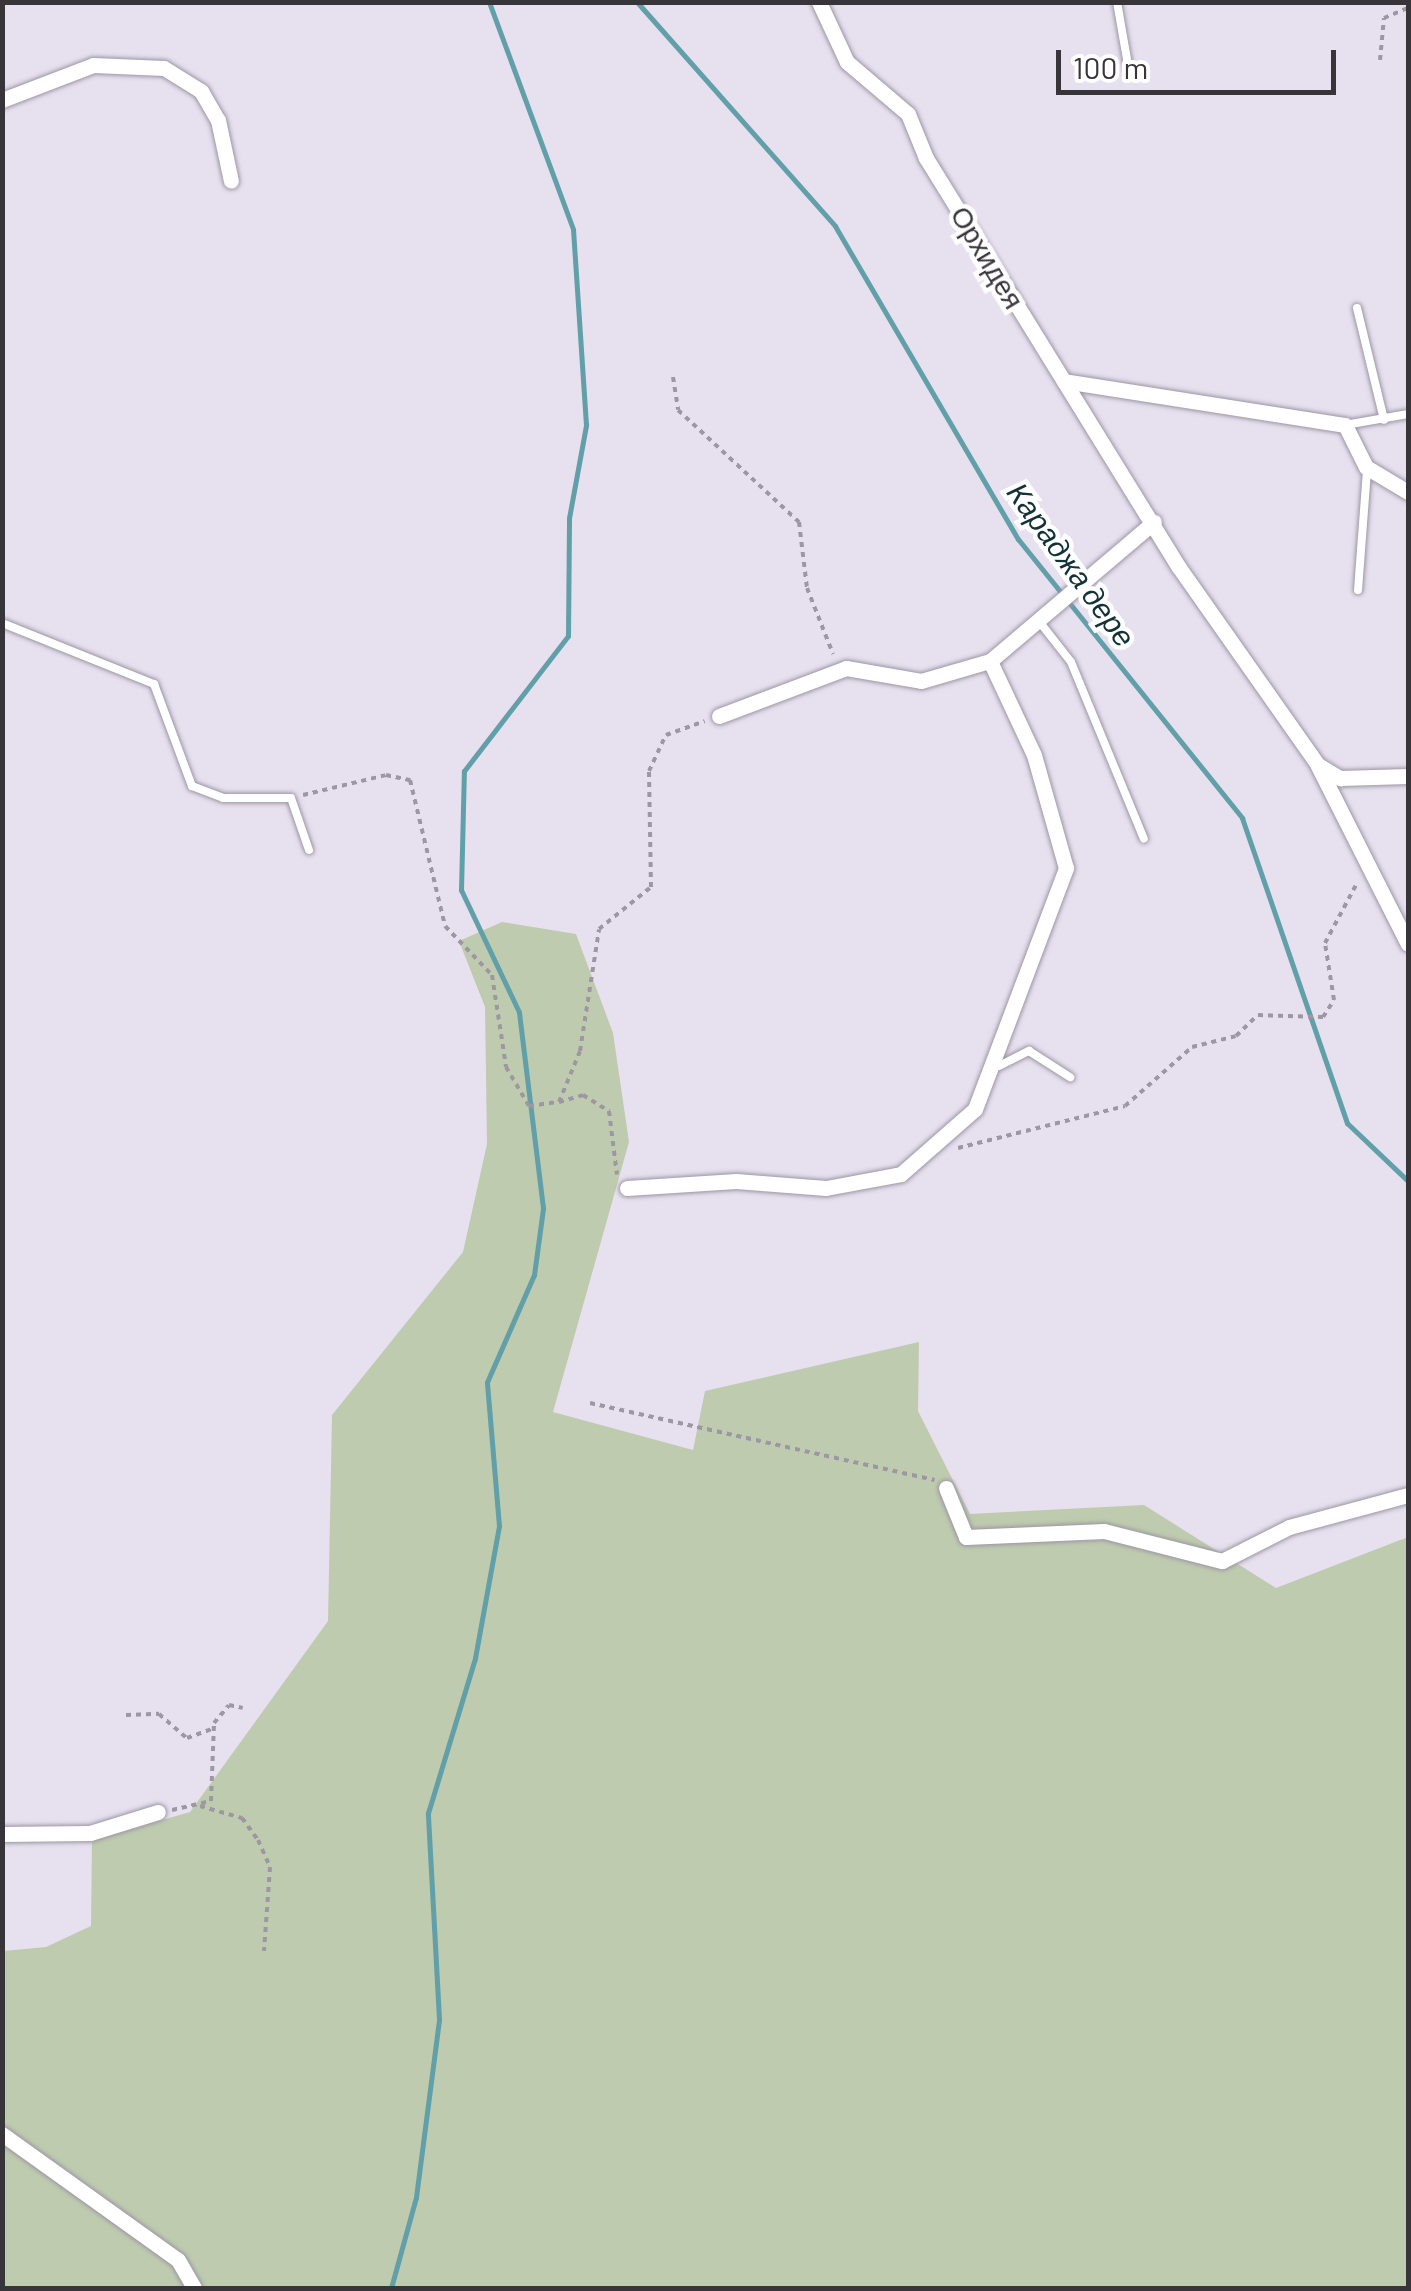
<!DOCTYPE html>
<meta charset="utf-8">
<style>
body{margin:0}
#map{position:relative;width:1411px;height:2291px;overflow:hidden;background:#e7e0ef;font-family:Barlow,sans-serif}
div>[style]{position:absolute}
.green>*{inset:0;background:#bfcbae}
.stream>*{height:5px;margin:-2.5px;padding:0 2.5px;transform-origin:2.5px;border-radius:2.5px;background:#619fa9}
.path>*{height:4px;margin-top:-2px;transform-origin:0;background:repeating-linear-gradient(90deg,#9c97a2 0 5px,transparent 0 10px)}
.roads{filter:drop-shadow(0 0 2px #9c96a4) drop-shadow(0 0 2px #9c96a4)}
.service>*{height:8px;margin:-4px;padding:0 4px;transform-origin:4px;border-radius:4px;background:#fff}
.minor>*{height:15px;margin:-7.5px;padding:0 7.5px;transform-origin:7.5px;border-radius:7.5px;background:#fff}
span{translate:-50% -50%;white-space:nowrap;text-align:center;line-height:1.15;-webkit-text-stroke:9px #fff;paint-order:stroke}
.street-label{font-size:28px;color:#37343a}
.water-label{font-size:30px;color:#133237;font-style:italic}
.frame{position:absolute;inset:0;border:5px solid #37343a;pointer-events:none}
.scale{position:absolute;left:1056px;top:50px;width:280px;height:45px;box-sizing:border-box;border:5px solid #37343a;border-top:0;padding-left:12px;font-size:30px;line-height:35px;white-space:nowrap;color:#37343a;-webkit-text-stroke:8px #fff;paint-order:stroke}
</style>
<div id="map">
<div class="green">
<div style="clip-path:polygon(502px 922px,576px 934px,613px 1033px,629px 1142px,553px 1412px,693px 1450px,705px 1391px,919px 1342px,918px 1411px,970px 1514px,1144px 1505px,1276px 1588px,1408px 1537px,1408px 2288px,3px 2288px,3px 1951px,46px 1947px,91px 1926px,92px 1840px,190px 1812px,328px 1621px,332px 1415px,463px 1252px,487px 1144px,485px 1007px,459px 941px)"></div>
</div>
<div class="stream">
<div style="left:637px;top:2px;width:299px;rotate:48.5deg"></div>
<div style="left:835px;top:226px;width:363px;rotate:59.7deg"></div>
<div style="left:1018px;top:539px;width:358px;rotate:51.2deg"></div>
<div style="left:1242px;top:818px;width:323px;rotate:71deg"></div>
<div style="left:1347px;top:1123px;width:84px;rotate:43.6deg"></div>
<div style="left:391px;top:2288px;width:94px;rotate:-74.6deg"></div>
<div style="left:416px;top:2197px;width:179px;rotate:-82.6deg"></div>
<div style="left:439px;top:2019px;width:206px;rotate:-93.1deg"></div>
<div style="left:428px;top:1813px;width:162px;rotate:-73.1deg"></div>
<div style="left:475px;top:1658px;width:134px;rotate:-79.7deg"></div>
<div style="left:499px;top:1526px;width:144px;rotate:-94.8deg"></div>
<div style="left:487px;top:1382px;width:117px;rotate:-66.3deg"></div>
<div style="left:534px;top:1275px;width:68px;rotate:-82.3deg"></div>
<div style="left:543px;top:1208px;width:197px;rotate:-97deg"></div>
<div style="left:519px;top:1012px;width:135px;rotate:-115.4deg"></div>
<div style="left:461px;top:890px;width:119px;rotate:-88.6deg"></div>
<div style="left:464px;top:771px;width:170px;rotate:-52.4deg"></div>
<div style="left:568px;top:636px;width:118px;rotate:-89.5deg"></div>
<div style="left:569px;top:518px;width:95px;rotate:-79.6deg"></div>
<div style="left:586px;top:425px;width:196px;rotate:-93.8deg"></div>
<div style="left:573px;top:229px;width:242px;rotate:-110.3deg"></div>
</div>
<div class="path">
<div style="left:1380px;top:60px;width:42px;rotate:-84.6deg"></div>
<div style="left:1384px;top:18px;width:26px;rotate:-23deg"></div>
<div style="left:673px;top:377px;width:33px;rotate:81deg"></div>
<div style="left:678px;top:410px;width:165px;rotate:42.8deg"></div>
<div style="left:799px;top:522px;width:66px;rotate:83.1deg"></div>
<div style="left:807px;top:588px;width:71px;rotate:68.5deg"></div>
<div style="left:303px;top:795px;width:85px;rotate:-13.5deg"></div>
<div style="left:386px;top:775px;width:25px;rotate:12deg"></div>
<div style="left:410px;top:780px;width:150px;rotate:76.5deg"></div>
<div style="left:445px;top:926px;width:68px;rotate:46.2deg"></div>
<div style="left:492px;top:975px;width:93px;rotate:81.3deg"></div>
<div style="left:506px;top:1067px;width:45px;rotate:59.5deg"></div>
<div style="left:529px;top:1106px;width:30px;rotate:-8deg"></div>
<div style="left:559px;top:1102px;width:55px;rotate:-67.6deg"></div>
<div style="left:580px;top:1051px;width:123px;rotate:-81.1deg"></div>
<div style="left:599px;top:929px;width:67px;rotate:-38.9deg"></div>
<div style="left:651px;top:887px;width:116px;rotate:-91deg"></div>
<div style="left:649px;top:771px;width:40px;rotate:-65deg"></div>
<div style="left:666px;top:735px;width:41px;rotate:-19.7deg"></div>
<div style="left:559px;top:1102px;width:25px;rotate:-16deg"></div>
<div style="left:583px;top:1095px;width:31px;rotate:32deg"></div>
<div style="left:609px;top:1111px;width:64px;rotate:82.9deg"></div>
<div style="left:958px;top:1148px;width:172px;rotate:-14.1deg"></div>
<div style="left:1125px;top:1106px;width:89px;rotate:-41.4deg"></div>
<div style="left:1192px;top:1047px;width:45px;rotate:-14deg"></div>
<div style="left:1236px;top:1036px;width:30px;rotate:-44deg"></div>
<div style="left:1258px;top:1015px;width:65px;rotate:1.8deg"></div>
<div style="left:1323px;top:1017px;width:20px;rotate:-57deg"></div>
<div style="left:1334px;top:1000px;width:58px;rotate:-99deg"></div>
<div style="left:1325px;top:943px;width:68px;rotate:-61.9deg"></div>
<div style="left:590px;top:1403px;width:353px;rotate:12.6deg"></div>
<div style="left:126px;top:1715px;width:33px;rotate:-2deg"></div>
<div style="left:159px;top:1714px;width:37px;rotate:41deg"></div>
<div style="left:187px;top:1738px;width:29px;rotate:-20deg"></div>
<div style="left:200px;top:1806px;width:44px;rotate:15.9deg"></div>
<div style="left:242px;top:1818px;width:27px;rotate:54deg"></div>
<div style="left:258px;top:1840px;width:30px;rotate:66deg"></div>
<div style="left:270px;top:1867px;width:84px;rotate:94.1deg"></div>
<div style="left:172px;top:1810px;width:40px;rotate:-13deg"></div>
<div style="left:211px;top:1801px;width:78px;rotate:-87.8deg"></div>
<div style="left:214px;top:1723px;width:23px;rotate:-50deg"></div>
<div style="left:229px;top:1705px;width:14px;rotate:12deg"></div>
</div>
<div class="roads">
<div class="service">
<div style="left:1117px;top:2px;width:70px;rotate:80.1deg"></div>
<div style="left:1357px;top:308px;width:115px;rotate:76.4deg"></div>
<div style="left:1345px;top:425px;width:64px;rotate:-9.9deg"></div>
<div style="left:1358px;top:590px;width:119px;rotate:-85.7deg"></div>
<div style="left:1038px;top:620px;width:53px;rotate:51.8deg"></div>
<div style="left:1071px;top:662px;width:191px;rotate:67.6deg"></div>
<div style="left:2px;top:623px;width:164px;rotate:21.9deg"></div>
<div style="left:154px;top:684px;width:109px;rotate:69.6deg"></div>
<div style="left:192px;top:786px;width:33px;rotate:21deg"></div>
<div style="left:223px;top:798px;width:68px"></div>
<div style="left:291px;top:798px;width:55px;rotate:70.9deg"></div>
<div style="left:999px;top:1066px;width:34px;rotate:-27deg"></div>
<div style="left:1029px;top:1051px;width:49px;rotate:32.4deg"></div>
</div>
<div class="minor">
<div style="left:819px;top:2px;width:66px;rotate:65deg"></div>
<div style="left:847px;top:62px;width:80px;rotate:40.4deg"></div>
<div style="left:908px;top:114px;width:48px;rotate:67.8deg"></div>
<div style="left:926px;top:158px;width:480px;rotate:58.3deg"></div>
<div style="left:1178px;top:566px;width:243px;rotate:54.9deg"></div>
<div style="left:1318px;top:765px;width:26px;rotate:31deg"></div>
<div style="left:1340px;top:778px;width:68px;rotate:-1.7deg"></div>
<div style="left:2px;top:100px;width:97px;rotate:-21deg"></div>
<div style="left:93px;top:65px;width:71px;rotate:2.4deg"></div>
<div style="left:164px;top:68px;width:44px;rotate:31.9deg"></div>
<div style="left:201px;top:91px;width:34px;rotate:60deg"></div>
<div style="left:218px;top:120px;width:62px;rotate:78deg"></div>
<div style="left:1064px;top:381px;width:284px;rotate:8.9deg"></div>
<div style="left:1345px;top:425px;width:47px;rotate:63.4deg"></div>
<div style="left:1366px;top:467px;width:49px;rotate:30.8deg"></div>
<div style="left:719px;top:716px;width:136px;rotate:-20.7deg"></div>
<div style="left:846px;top:668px;width:76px;rotate:9.8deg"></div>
<div style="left:921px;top:681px;width:72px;rotate:-16.2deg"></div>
<div style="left:990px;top:661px;width:215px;rotate:-40.3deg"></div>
<div style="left:1318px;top:766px;width:199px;rotate:63.2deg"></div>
<div style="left:627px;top:1188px;width:109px;rotate:-3.7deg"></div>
<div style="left:736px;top:1181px;width:90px;rotate:4.4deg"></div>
<div style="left:826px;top:1188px;width:76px;rotate:-10.6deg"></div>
<div style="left:901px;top:1174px;width:98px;rotate:-41.3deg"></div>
<div style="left:975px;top:1109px;width:258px;rotate:-69.3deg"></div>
<div style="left:1066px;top:868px;width:117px;rotate:-105.8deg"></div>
<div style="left:1034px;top:755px;width:104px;rotate:-115.1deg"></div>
<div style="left:946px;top:1488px;width:53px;rotate:67.8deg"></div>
<div style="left:966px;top:1537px;width:138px;rotate:-2.5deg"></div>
<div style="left:1104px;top:1531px;width:122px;rotate:14.3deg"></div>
<div style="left:1222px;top:1561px;width:75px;rotate:-26.9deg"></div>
<div style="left:1289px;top:1527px;width:123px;rotate:-15.1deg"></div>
<div style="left:2px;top:1834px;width:88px;rotate:-0.7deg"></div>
<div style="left:90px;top:1833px;width:71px;rotate:-17.2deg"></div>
<div style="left:2px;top:2134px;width:216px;rotate:35.6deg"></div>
<div style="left:178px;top:2260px;width:32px;rotate:60deg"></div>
</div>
</div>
<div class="street-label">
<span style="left:988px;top:257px;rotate:59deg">Орхидея</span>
</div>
<div class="water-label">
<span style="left:1072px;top:564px;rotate:54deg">Караджа дере</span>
</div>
<div class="frame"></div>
<div class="scale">100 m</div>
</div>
